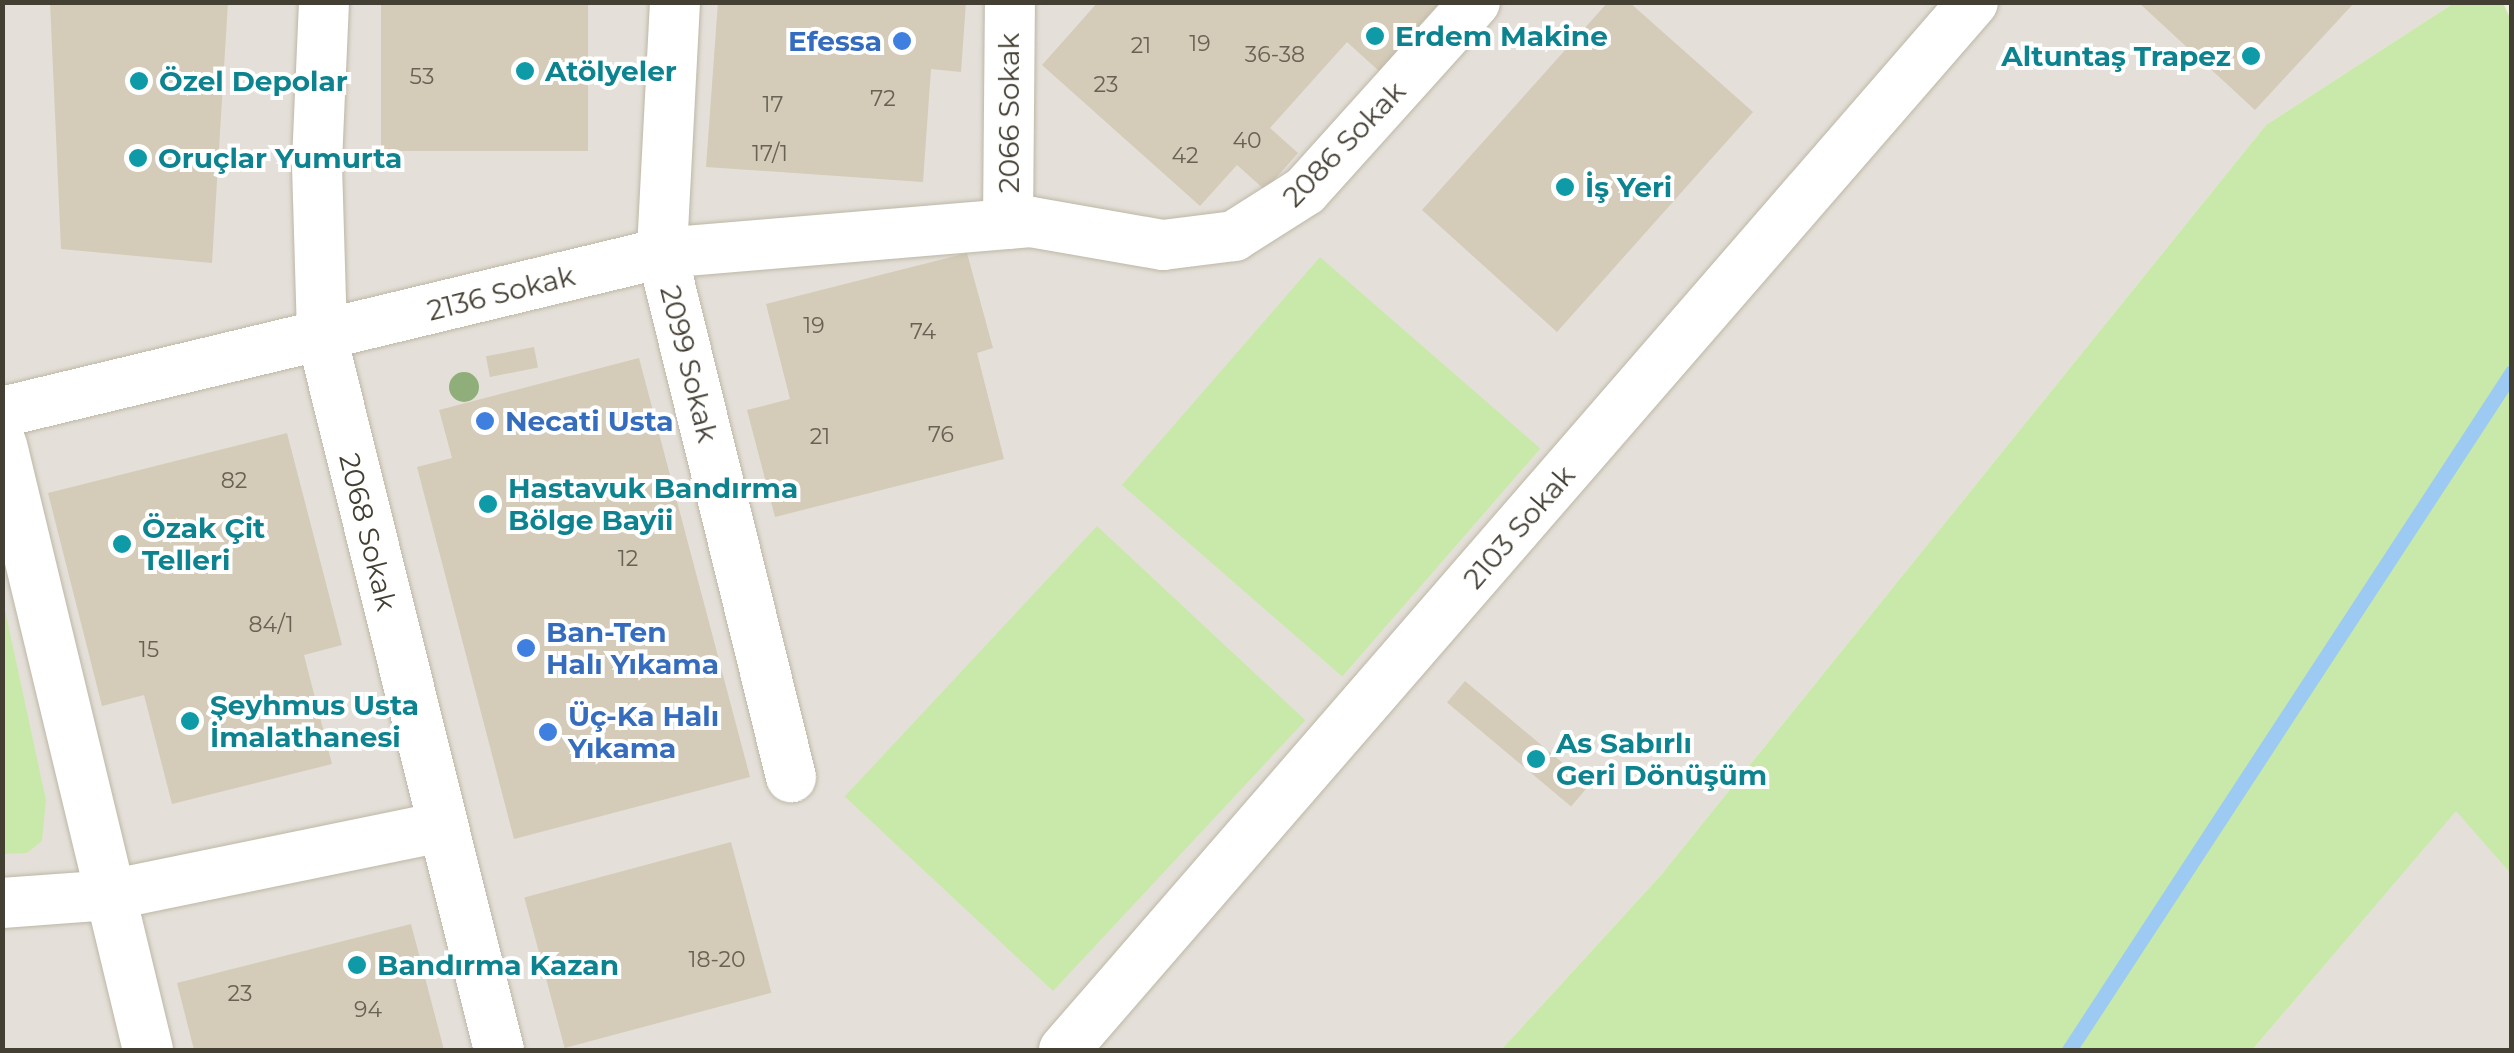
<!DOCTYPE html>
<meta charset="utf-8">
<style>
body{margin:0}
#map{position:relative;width:2514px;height:1053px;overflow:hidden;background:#f2efe3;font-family:Montserrat,sans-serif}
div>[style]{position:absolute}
.industrial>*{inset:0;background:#e4e0d9}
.green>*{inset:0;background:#c9e9aa;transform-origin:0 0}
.stream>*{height:15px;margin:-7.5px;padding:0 7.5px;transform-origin:7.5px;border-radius:7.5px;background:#9ccaf2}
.building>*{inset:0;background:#d4cbb8;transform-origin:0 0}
.roads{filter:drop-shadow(0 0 2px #beb7a6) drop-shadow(0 0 2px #beb7a6)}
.minor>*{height:50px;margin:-25px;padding:0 25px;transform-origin:25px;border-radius:25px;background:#fff}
.trees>*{width:30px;height:30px;margin:-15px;border-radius:50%;background:#90ae7a}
.dots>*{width:28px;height:28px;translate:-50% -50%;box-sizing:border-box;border:5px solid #fff;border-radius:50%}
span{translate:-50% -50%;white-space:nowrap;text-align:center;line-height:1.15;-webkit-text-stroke:8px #fff;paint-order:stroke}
.number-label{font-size:22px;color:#686254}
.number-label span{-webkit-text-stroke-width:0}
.culture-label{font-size:28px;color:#0d838f;font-weight:700}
.left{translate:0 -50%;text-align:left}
.right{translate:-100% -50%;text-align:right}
.shop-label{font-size:28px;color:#366cbe;font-weight:700}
.street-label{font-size:28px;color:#443f33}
.frame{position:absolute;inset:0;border:5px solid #443f33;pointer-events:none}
</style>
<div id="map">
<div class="industrial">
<div style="clip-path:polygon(2px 3px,2454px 3px,2266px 125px,1661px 875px,1501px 1050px,3px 1050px)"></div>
<div style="clip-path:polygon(2456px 810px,2511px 874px,2511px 1050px,2252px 1050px)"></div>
</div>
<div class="green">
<div style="clip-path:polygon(2454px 3px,2503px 3px,2511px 20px,2511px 874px,2456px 811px,2252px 1050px,1501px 1050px,1661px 875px,2266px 125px)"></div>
<div style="left:1320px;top:257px;width:292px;height:302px;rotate:41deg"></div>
<div style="left:1097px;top:526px;width:285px;height:370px;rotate:43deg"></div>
<div style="clip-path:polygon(2px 596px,46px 800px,42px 841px,27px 853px,3px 854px)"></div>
</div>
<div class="stream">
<div style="left:2069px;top:1050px;width:810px;rotate:-56.84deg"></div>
</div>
<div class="building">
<div style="clip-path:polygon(50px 2px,228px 2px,212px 263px,61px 249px)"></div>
<div style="left:381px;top:2px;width:207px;height:149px"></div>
<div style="clip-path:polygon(718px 2px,966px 2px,961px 72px,931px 69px,923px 182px,706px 167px)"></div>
<div style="clip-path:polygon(1098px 2px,1440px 2px,1379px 71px,1347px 42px,1270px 128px,1298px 153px,1265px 190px,1237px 165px,1200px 206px,1042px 65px)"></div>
<div style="clip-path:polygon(1608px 2px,1629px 2px,1753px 112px,1557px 332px,1422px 210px)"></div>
<div style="clip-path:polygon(2138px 2px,2355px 2px,2255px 110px)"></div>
<div style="clip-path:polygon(967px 253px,993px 348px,977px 353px,1004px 459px,775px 517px,747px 410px,790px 399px,766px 304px)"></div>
<div style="left:534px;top:347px;width:21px;height:49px;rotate:79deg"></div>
<div style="clip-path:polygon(639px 358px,750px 777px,514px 839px,417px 467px,452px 458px,439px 410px)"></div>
<div style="clip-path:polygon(287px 433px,342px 645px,304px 655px,332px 764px,172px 804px,144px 695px,102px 706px,48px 493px)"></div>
<div style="left:1465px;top:681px;width:162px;height:28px;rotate:40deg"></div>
<div style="left:731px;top:842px;width:156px;height:214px;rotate:75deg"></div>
<div style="clip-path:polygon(411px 924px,444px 1050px,194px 1050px,177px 983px)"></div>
</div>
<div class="roads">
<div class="minor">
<div style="left:324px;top:2px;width:163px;rotate:92.5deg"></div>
<div style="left:317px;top:165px;width:172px;rotate:88.3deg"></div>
<div style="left:322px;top:337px;width:735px;rotate:76.06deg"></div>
<div style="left:675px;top:2px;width:251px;rotate:93deg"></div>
<div style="left:662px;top:253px;width:540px;rotate:76.17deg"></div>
<div style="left:1008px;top:224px;width:222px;rotate:-89.5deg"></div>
<div style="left:2px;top:412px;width:679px;rotate:-13.54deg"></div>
<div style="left:662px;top:253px;width:370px;rotate:-4.8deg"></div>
<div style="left:1031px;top:222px;width:134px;rotate:9.9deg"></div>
<div style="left:1163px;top:245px;width:72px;rotate:-7.2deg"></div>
<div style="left:1234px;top:236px;width:84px;rotate:-32.4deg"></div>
<div style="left:1305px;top:191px;width:254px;rotate:-48deg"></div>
<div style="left:2px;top:445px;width:622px;rotate:76.43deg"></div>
<div style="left:2px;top:903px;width:108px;rotate:-4.2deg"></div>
<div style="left:110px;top:895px;width:339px;rotate:-11.6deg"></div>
<div style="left:1064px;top:1050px;width:1387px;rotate:-49.06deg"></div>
</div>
</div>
<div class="trees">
<div style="left:464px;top:387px"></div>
</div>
<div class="dots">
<div style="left:1375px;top:36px;background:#0f9aa8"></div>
<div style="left:902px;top:41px;background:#3f7fe0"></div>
<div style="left:2251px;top:56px;background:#0f9aa8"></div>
<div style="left:525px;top:71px;background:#0f9aa8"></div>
<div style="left:139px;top:81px;background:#0f9aa8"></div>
<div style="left:138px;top:158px;background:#0f9aa8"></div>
<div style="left:1565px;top:187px;background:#0f9aa8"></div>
<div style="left:485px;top:421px;background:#3f7fe0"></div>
<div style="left:488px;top:504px;background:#0f9aa8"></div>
<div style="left:122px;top:544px;background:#0f9aa8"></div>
<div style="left:526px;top:648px;background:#3f7fe0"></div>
<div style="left:190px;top:721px;background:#0f9aa8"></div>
<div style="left:548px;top:732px;background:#3f7fe0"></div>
<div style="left:1536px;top:759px;background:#0f9aa8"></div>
<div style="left:357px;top:965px;background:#0f9aa8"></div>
</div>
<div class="number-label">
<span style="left:1200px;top:44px">19</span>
<span style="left:1141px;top:46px">21</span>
<span style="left:1275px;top:55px">36-38</span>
<span style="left:422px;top:77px">53</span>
<span style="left:1106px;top:85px">23</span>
<span style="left:883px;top:99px">72</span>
<span style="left:773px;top:105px">17</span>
<span style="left:1247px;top:141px">40</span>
<span style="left:770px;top:154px">17/1</span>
<span style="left:1185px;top:156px">42</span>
<span style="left:814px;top:326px">19</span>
<span style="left:923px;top:332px">74</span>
<span style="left:941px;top:435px">76</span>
<span style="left:820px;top:437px">21</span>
<span style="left:234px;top:481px">82</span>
<span style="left:628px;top:559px">12</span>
<span style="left:271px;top:625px">84/1</span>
<span style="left:149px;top:650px">15</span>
<span style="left:717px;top:960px">18-20</span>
<span style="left:240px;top:994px">23</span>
<span style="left:368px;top:1010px">94</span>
</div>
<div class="culture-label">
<span class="left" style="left:1395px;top:36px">Erdem Makine</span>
<span class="right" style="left:2231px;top:56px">Altuntaş Trapez</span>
<span class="left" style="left:545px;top:71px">Atölyeler</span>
<span class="left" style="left:159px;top:81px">Özel Depolar</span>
<span class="left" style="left:158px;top:158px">Oruçlar Yumurta</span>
<span class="left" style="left:1585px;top:187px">İş Yeri</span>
<span class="left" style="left:508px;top:504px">Hastavuk Bandırma<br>Bölge Bayii</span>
<span class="left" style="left:142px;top:544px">Özak Çit<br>Telleri</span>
<span class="left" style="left:210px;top:721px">Şeyhmus Usta<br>İmalathanesi</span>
<span class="left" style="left:1556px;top:759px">As Sabırlı<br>Geri Dönüşüm</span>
<span class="left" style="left:377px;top:965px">Bandırma Kazan</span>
</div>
<div class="shop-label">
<span class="right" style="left:882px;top:41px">Efessa</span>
<span class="left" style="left:505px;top:421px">Necati Usta</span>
<span class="left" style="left:546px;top:648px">Ban-Ten<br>Halı Yıkama</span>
<span class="left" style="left:568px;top:732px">Üç-Ka Halı<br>Yıkama</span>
</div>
<div class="street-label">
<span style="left:1009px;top:113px;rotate:-90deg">2066 Sokak</span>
<span style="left:1344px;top:144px;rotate:-46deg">2086 Sokak</span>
<span style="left:501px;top:293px;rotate:-14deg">2136 Sokak</span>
<span style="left:689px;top:364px;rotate:76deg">2099 Sokak</span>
<span style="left:1519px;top:527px;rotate:-49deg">2103 Sokak</span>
<span style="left:368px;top:532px;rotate:76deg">2068 Sokak</span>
</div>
<div class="frame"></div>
</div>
